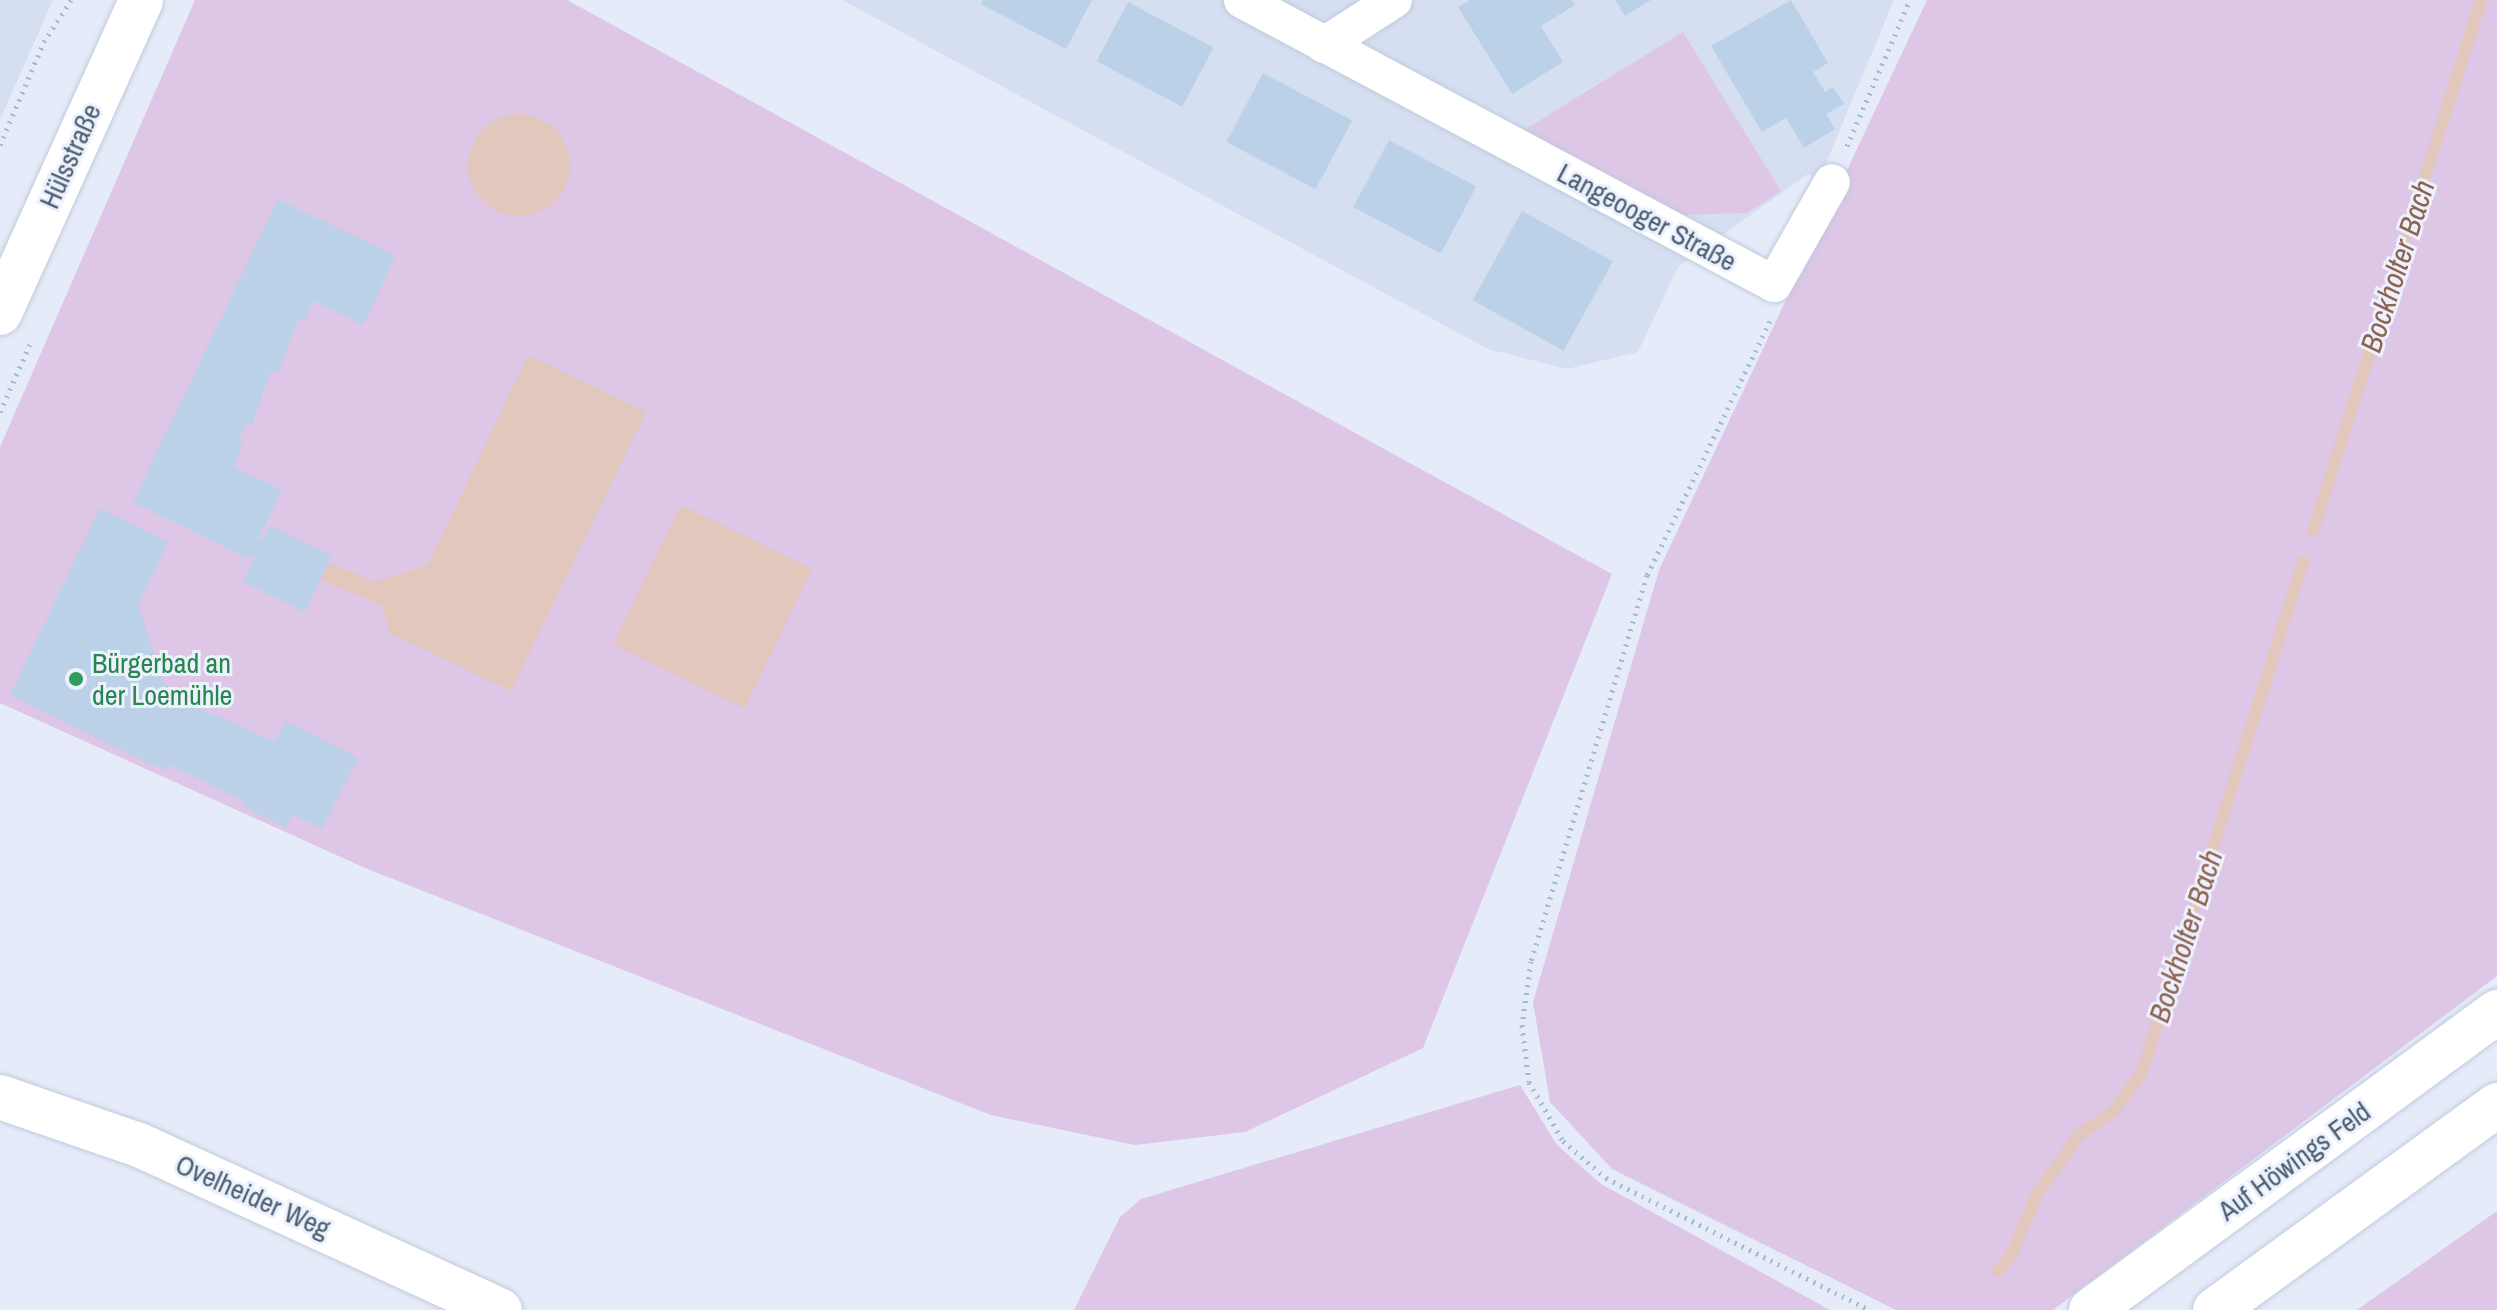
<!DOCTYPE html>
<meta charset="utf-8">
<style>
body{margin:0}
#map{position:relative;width:2497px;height:1310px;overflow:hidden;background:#e6ebfa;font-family:"Archivo Narrow",sans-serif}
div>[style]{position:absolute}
.residential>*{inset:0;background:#d5dff1}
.green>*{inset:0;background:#ddc6e6}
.water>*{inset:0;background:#e2c7bd;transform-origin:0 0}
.round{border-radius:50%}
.stream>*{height:12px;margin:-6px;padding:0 6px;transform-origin:6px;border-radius:6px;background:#e2c7bd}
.building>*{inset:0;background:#bbd1e8;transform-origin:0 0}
.path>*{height:5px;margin-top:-2.5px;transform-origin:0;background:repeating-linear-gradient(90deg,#a4bad1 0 2px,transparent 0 8px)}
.roads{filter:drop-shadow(0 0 2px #bfcbdb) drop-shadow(0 0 2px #bfcbdb)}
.minor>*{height:36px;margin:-18px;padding:0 18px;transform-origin:18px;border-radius:18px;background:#fff}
.tertiary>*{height:44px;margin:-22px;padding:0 22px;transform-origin:22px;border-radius:22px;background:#fff}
.secondary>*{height:44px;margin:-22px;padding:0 22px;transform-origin:22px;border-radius:22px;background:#fff}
.dots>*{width:22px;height:22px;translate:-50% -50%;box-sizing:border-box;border:4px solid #ecf1fd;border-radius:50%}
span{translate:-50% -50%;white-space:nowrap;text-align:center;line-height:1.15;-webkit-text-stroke:6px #ecf1fd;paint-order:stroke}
.street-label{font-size:28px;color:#4d6071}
.leisure-label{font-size:28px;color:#27864d}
.left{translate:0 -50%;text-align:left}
.water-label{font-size:30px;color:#8f6350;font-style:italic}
</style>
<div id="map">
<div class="residential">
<div style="clip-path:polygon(0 0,53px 0,0 120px)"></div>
<div style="clip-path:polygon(842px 0,1894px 0,1819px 180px,1808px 174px,1678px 267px,1638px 352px,1567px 369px,1488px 349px)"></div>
</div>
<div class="green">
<div style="clip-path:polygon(195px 0,567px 0,1612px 574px,1423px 1048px,1245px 1132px,1135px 1145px,991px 1115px,365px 868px,0 703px,0 447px)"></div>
<div style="clip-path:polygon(1927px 0,2497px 0,2497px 976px,2053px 1310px,1896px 1310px,1612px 1169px,1550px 1102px,1533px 1002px,1659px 570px)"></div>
<div style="clip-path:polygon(1683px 32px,1781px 191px,1747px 213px,1681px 215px,1524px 130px)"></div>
<div style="clip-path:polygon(1520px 1085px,1557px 1145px,1601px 1184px,1830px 1310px,1074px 1310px,1120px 1217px,1141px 1199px)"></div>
<div style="clip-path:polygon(2497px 1211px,2497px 1310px,2357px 1310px)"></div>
</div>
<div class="water">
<div class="round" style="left:468px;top:114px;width:102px;height:102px"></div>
<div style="clip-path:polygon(528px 355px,646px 412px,511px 691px,390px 633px,381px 605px,321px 580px,330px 563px,375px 582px,428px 565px)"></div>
<div style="left:681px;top:505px;width:146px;height:155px;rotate:26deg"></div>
</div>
<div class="stream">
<div style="left:2313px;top:531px;width:557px;rotate:-72.44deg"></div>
<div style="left:1998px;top:1271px;width:24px;rotate:-52deg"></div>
<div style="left:2013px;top:1252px;width:63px;rotate:-67.5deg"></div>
<div style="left:2037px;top:1194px;width:72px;rotate:-54.6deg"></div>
<div style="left:2079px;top:1135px;width:41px;rotate:-34.1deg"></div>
<div style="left:2113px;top:1112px;width:49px;rotate:-54.1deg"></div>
<div style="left:2142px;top:1072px;width:535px;rotate:-72.48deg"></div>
</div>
<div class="building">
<div style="clip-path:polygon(983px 0,1092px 0,1066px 49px,981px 4px)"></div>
<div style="clip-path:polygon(1470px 0,1572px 0,1575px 5px,1541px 26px,1563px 62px,1512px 94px,1458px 7px)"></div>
<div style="clip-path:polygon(1615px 0,1651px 0,1625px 16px)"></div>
<div style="clip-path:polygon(1791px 0,1828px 63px,1813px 72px,1825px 92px,1833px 87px,1844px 104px,1826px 114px,1835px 129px,1804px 148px,1786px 118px,1762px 132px,1711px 46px)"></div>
<div style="left:1128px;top:2px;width:97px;height:67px;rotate:28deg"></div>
<div style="left:1263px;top:73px;width:101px;height:78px;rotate:28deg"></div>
<div style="left:1389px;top:140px;width:99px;height:76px;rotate:28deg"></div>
<div style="clip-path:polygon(278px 199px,396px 256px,363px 325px,314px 301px,304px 322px,298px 319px,278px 373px,271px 371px,252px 424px,247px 422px,237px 441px,243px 444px,233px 467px,282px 490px,259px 538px,263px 540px,270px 526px,331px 555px,305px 612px,243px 582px,256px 554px,249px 559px,133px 502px)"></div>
<div style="left:1522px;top:211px;width:104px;height:102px;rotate:29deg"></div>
<div style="clip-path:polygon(100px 508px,168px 542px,138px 605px,164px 684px,199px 702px,197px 707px,275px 742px,286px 721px,358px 758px,322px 829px,292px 814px,286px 828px,243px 806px,246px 802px,169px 765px,165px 771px,10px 695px)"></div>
</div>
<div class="path">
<div style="left:0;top:145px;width:112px;rotate:-66.9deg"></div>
<div style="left:44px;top:42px;width:50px;rotate:-57.3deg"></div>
<div style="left:1847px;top:146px;width:159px;rotate:-66.7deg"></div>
<div style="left:1770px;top:321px;width:282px;rotate:115.8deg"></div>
<div style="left:1647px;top:575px;width:403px;rotate:106.7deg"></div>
<div style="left:1531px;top:961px;width:65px;rotate:98deg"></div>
<div style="left:1522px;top:1025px;width:57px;rotate:83deg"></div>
<div style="left:1529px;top:1082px;width:68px;rotate:60deg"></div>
<div style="left:1563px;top:1141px;width:57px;rotate:40.7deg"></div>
<div style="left:1606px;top:1178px;width:295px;rotate:26.6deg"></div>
<div style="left:0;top:412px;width:74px;rotate:-66.2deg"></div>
</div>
<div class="roads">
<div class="minor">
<div style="left:1242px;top:0;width:603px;rotate:28.09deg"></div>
<div style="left:1774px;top:284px;width:117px;rotate:-60.4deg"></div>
<div style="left:1324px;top:45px;width:83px;rotate:-32.7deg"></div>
</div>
<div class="tertiary">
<div style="left:0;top:313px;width:343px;rotate:-65.7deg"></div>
</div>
<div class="secondary">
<div style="left:0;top:1097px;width:147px;rotate:19.1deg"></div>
<div style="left:139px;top:1145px;width:397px;rotate:24.6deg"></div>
<div style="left:2091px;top:1310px;width:504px;rotate:-36.28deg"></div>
<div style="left:2215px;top:1310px;width:349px;rotate:-36deg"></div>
</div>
</div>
<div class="dots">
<div style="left:76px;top:679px;background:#2e9e5b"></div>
</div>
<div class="street-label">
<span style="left:70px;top:156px;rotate:-66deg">Hülsstraße</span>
<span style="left:1647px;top:217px;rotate:28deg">Langeooger Straße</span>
<span style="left:2294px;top:1161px;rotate:-36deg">Auf Höwings Feld</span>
<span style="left:253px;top:1196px;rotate:24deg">Ovelheider Weg</span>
</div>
<div class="leisure-label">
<span class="left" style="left:92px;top:679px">Bürgerbad an<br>der Loemühle</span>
</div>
<div class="water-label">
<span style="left:2397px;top:266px;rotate:-72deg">Bockholter Bach</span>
<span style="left:2185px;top:936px;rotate:-72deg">Bockholter Bach</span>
</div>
</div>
